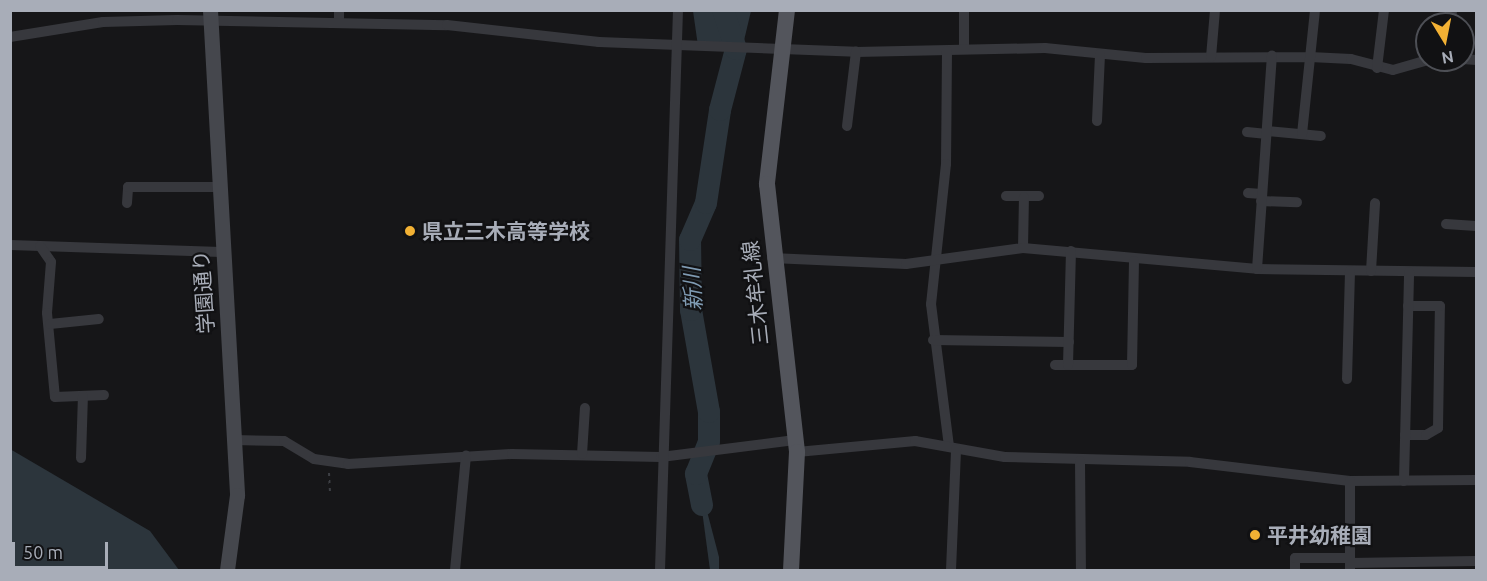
<!DOCTYPE html>
<meta charset="utf-8">
<style>
body{margin:0}
#map{position:relative;width:1487px;height:581px;overflow:hidden;background:#161618;font-family:Ubuntu,"Noto Sans JP",sans-serif}
div>[style]{position:absolute}
.water>*{inset:0;background:#2c353c}
.river>*{height:22px;margin:-11px;padding:0 11px;transform-origin:11px;border-radius:11px;background:#2c353c}
.path>*{height:2px;margin-top:-1px;transform-origin:0;background:repeating-linear-gradient(90deg,#3d3f44 0 3px,transparent 0 7.5px)}
.street>*{height:10px;margin:-5px;padding:0 5px;transform-origin:5px;border-radius:5px;background:#37383d}
.secondary>*{height:15px;margin:-7.5px;padding:0 7.5px;transform-origin:7.5px;border-radius:7.5px;background:#45474d}
.primary>*{height:16px;margin:-8px;padding:0 8px;transform-origin:8px;border-radius:8px;background:#53555c}
.dots>*{width:16px;height:16px;translate:-50% -50%;box-sizing:border-box;border:3px solid #111113;border-radius:50%}
span{translate:-50% -50%;white-space:nowrap;text-align:center;line-height:1.15;-webkit-text-stroke:4.5px #111113;paint-order:stroke}
.poi-label{font-size:21px;color:#a8adb8;font-weight:700}
.left{translate:0 -50%;text-align:left}
.street-label{font-size:21px;color:#a8adb8}
.water-label{font-size:22px;color:#7f9bb3;font-style:italic}
.frame{position:absolute;inset:0;border:12px solid #a8adb8;pointer-events:none}
.north{position:absolute;left:1415px;top:12px;width:60px;height:60px;box-sizing:border-box;background:#111113;border:2px solid #4d4f55;border-radius:50%;rotate:170deg;font-size:16px;font-weight:700;line-height:24px;text-align:center;color:#a8adb8}
.north::after{content:'';display:block;margin:auto;width:21px;height:27px;background:#f2b134;clip-path:polygon(50% 0,100% 100%,50% 72%,0 100%)}
.scale{position:absolute;left:12px;top:542px;width:96px;height:27px;box-sizing:border-box;border:3px solid #a8adb8;border-top:0;padding-left:8px;font-size:18px;line-height:21px;white-space:nowrap;color:#a8adb8;-webkit-text-stroke:4px #111113;paint-order:stroke}
</style>
<div id="map">
<div class="water">
<div style="clip-path:polygon(693px 11px,751px 11px,742px 49px,698px 46px)"></div>
<div style="clip-path:polygon(10px 449px,150px 531px,179px 570px,11px 570px)"></div>
<div style="clip-path:polygon(697px 473px,719px 557px,719px 570px,710px 570px)"></div>
</div>
<div class="river">
<div style="left:702px;top:505px;width:32px;rotate:-101deg"></div>
<div style="left:696px;top:474px;width:35px;rotate:-68deg"></div>
<div style="left:709px;top:441px;width:29px;rotate:-90deg"></div>
<div style="left:709px;top:412px;width:104px;rotate:-100deg"></div>
<div style="left:691px;top:310px;width:70px;rotate:-90.8deg"></div>
<div style="left:690px;top:240px;width:40px;rotate:-66.6deg"></div>
<div style="left:706px;top:203px;width:94px;rotate:-81.4deg"></div>
<div style="left:720px;top:110px;width:63px;rotate:-75.3deg"></div>
<div style="left:736px;top:49px;width:41px;rotate:-108.4deg"></div>
</div>
<div class="path">
<div style="left:329px;top:473px;width:21px;rotate:87deg"></div>
</div>
<div class="street">
<div style="left:964px;top:10px;width:39px;rotate:90deg"></div>
<div style="left:339px;top:23px;width:13px;rotate:-90deg"></div>
<div style="left:1451px;top:24px;width:14px;rotate:-86deg"></div>
<div style="left:10px;top:37px;width:94px;rotate:-9.2deg"></div>
<div style="left:103px;top:22px;width:74px;rotate:-1.5deg"></div>
<div style="left:177px;top:20px;width:270px;rotate:1.1deg"></div>
<div style="left:447px;top:25px;width:153px;rotate:6.4deg"></div>
<div style="left:599px;top:42px;width:257px;rotate:2.2deg"></div>
<div style="left:856px;top:52px;width:189px;rotate:-1.2deg"></div>
<div style="left:1045px;top:48px;width:101px;rotate:5.7deg"></div>
<div style="left:1146px;top:58px;width:164px;rotate:-0.3deg"></div>
<div style="left:1310px;top:57px;width:41px;rotate:2.8deg"></div>
<div style="left:1351px;top:59px;width:43px;rotate:14.7deg"></div>
<div style="left:1393px;top:70px;width:35px;rotate:-16deg"></div>
<div style="left:947px;top:51px;width:113px;rotate:90.5deg"></div>
<div style="left:946px;top:164px;width:141px;rotate:96.1deg"></div>
<div style="left:931px;top:304px;width:144px;rotate:82.8deg"></div>
<div style="left:1211px;top:57px;width:47px;rotate:-85.1deg"></div>
<div style="left:1463px;top:59px;width:13px;rotate:4deg"></div>
<div style="left:1377px;top:68px;width:58px;rotate:-83.1deg"></div>
<div style="left:1097px;top:121px;width:67px;rotate:-87.4deg"></div>
<div style="left:847px;top:126px;width:75px;rotate:-83.1deg"></div>
<div style="left:1267px;top:131px;width:54px;rotate:5.3deg"></div>
<div style="left:1247px;top:132px;width:20px;rotate:6deg"></div>
<div style="left:1302px;top:134px;width:125px;rotate:-84deg"></div>
<div style="left:1248px;top:193px;width:14px;rotate:4deg"></div>
<div style="left:1006px;top:196px;width:33px"></div>
<div style="left:1261px;top:201px;width:36px;rotate:2deg"></div>
<div style="left:127px;top:203px;width:16px;rotate:-86deg"></div>
<div style="left:128px;top:187px;width:90px"></div>
<div style="left:1446px;top:224px;width:30px;rotate:4deg"></div>
<div style="left:10px;top:245px;width:211px;rotate:1.9deg"></div>
<div style="left:40px;top:246px;width:19px;rotate:55deg"></div>
<div style="left:51px;top:262px;width:51px;rotate:94.5deg"></div>
<div style="left:47px;top:313px;width:84px;rotate:84.6deg"></div>
<div style="left:55px;top:397px;width:49px;rotate:-2.3deg"></div>
<div style="left:1023px;top:248px;width:51px;rotate:-88.9deg"></div>
<div style="left:772px;top:258px;width:134px;rotate:2.6deg"></div>
<div style="left:906px;top:264px;width:118px;rotate:-7.8deg"></div>
<div style="left:1023px;top:248px;width:235px;rotate:5.1deg"></div>
<div style="left:1257px;top:269px;width:219px;rotate:0.8deg"></div>
<div style="left:1257px;top:269px;width:214px;rotate:-86deg"></div>
<div style="left:1371px;top:271px;width:68px;rotate:-86.6deg"></div>
<div style="left:50px;top:324px;width:49px;rotate:-5.8deg"></div>
<div style="left:933px;top:340px;width:136px;rotate:0.8deg"></div>
<div style="left:1055px;top:365px;width:77px"></div>
<div style="left:1132px;top:365px;width:104px;rotate:-88.9deg"></div>
<div style="left:1068px;top:365px;width:114px;rotate:-88.5deg"></div>
<div style="left:1347px;top:379px;width:108px;rotate:-88.4deg"></div>
<div style="left:1405px;top:435px;width:21px"></div>
<div style="left:1426px;top:435px;width:14px;rotate:-30deg"></div>
<div style="left:1438px;top:428px;width:122px;rotate:-89.1deg"></div>
<div style="left:1440px;top:306px;width:32px;rotate:180deg"></div>
<div style="left:233px;top:440px;width:51px;rotate:1.1deg"></div>
<div style="left:284px;top:441px;width:35px;rotate:31deg"></div>
<div style="left:314px;top:459px;width:34px;rotate:8deg"></div>
<div style="left:348px;top:464px;width:164px;rotate:-3.5deg"></div>
<div style="left:512px;top:454px;width:149px;rotate:1.2deg"></div>
<div style="left:661px;top:457px;width:135px;rotate:-7.2deg"></div>
<div style="left:797px;top:452px;width:119px;rotate:-5.3deg"></div>
<div style="left:915px;top:441px;width:91px;rotate:10.1deg"></div>
<div style="left:1005px;top:457px;width:185px;rotate:1.5deg"></div>
<div style="left:1190px;top:462px;width:161px;rotate:6.8deg"></div>
<div style="left:1350px;top:481px;width:126px;rotate:-0.5deg"></div>
<div style="left:582px;top:454px;width:46px;rotate:-86.3deg"></div>
<div style="left:81px;top:458px;width:62px;rotate:-88.2deg"></div>
<div style="left:1080px;top:461px;width:109px;rotate:89.5deg"></div>
<div style="left:1404px;top:481px;width:209px;rotate:-88.6deg"></div>
<div style="left:1350px;top:563px;width:126px;rotate:-0.9deg"></div>
<div style="left:455px;top:570px;width:115px;rotate:-84.5deg"></div>
<div style="left:660px;top:570px;width:560px;rotate:-88.16deg"></div>
<div style="left:951px;top:570px;width:121px;rotate:-87.6deg"></div>
<div style="left:1295px;top:570px;width:12px;rotate:-90deg"></div>
<div style="left:1295px;top:558px;width:55px"></div>
<div style="left:1350px;top:570px;width:89px;rotate:-90deg"></div>
</div>
<div class="secondary">
<div style="left:210px;top:10px;width:486px;rotate:86.8deg"></div>
<div style="left:237px;top:495px;width:76px;rotate:97.6deg"></div>
</div>
<div class="primary">
<div style="left:787px;top:10px;width:175px;rotate:96.6deg"></div>
<div style="left:767px;top:184px;width:270px;rotate:83.6deg"></div>
<div style="left:797px;top:452px;width:118px;rotate:92.9deg"></div>
</div>
<div class="dots">
<div style="left:410px;top:231px;background:#f2b134"></div>
<div style="left:1255px;top:535px;background:#f2b134"></div>
</div>
<div class="poi-label">
<span class="left" style="left:422px;top:231px">県立三木高等学校</span>
<span class="left" style="left:1267px;top:535px">平井幼稚園</span>
</div>
<div class="street-label">
<span style="left:203px;top:292px;rotate:-94deg">学園通り</span>
<span style="left:755px;top:293px;rotate:-96deg">三木牟礼線</span>
</div>
<div class="water-label">
<span style="left:692px;top:289px;rotate:-93deg">新川</span>
</div>
<div class="frame"></div>
<div class="north">N</div>
<div class="scale">50 m</div>
</div>
